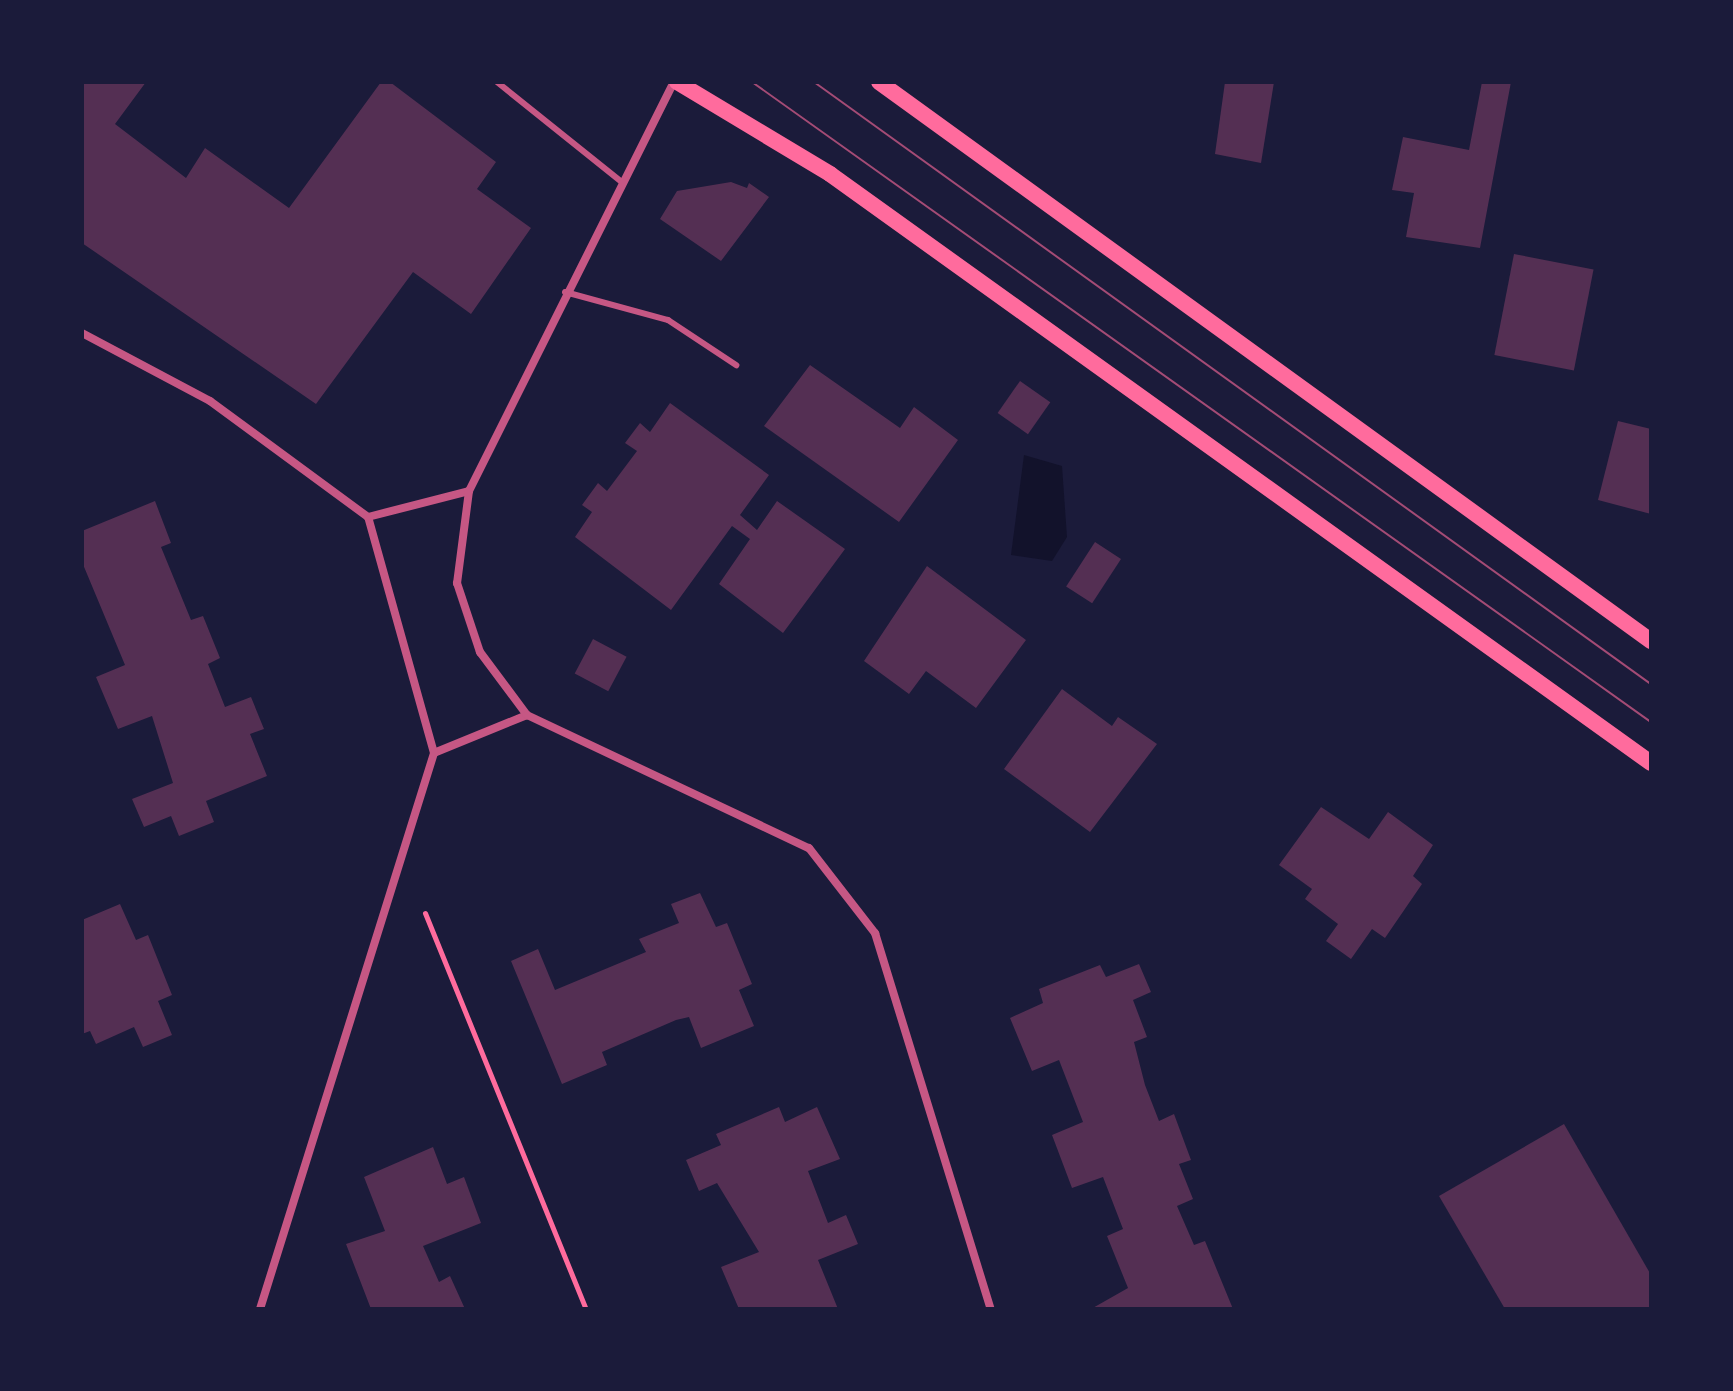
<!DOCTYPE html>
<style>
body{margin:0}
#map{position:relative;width:1733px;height:1391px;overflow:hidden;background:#1b1b3a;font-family:Signika,sans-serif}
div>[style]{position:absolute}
.water>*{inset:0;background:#12122b}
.building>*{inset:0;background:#542f53;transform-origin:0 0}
.path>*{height:5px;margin:-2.5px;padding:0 2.5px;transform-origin:2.5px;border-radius:2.5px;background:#ff6b9d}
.service>*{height:6px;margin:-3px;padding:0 3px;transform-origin:3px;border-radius:3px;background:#c65784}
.minor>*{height:8px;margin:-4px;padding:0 4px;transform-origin:4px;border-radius:4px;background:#c65784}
.secondary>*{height:16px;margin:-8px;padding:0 8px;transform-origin:8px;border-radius:8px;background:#ff6b9d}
.tram>*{height:2px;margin:-1px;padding:0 1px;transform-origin:1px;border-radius:1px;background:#a44b75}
span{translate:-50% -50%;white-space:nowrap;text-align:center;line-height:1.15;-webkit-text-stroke:6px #1b1b3a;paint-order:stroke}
.frame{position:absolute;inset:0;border:84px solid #1b1b3a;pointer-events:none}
</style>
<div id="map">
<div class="water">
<div style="clip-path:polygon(1024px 455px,1062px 466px,1067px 537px,1052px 561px,1011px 555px)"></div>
</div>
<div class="building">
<div style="clip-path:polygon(82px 82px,146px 82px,115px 124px,186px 178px,205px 148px,289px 208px,381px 82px,390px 82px,496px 162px,477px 189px,531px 228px,471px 314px,413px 272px,316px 404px,82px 243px)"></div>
<div style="clip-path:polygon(1225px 82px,1274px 82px,1261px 163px,1215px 154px)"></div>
<div style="clip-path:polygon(1482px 82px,1511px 82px,1480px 248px,1406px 237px,1414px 193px,1392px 190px,1403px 137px,1469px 150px)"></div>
<div style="clip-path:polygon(731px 182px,747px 188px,749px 183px,769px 197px,721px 261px,660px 219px,677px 191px)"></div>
<div style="left:1514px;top:254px;width:81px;height:103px;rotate:11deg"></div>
<div style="clip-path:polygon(810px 365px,900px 428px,914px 407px,958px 440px,899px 522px,764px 426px)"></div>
<div style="left:1020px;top:381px;width:37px;height:39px;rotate:35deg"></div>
<div style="clip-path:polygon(670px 403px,769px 475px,740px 515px,757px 530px,777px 501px,845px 549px,783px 633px,719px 584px,750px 539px,732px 526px,671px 610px,575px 537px,592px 512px,582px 505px,598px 483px,607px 491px,637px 451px,625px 443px,640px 423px,650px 432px)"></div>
<div style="clip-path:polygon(1618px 421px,1651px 429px,1651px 514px,1598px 500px)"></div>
<div style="clip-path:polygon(155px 501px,171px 543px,161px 547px,191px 620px,203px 616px,220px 658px,208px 664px,225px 707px,251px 697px,264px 729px,250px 734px,267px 776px,206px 801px,214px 822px,179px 836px,171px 816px,144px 827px,132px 799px,173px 783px,152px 716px,118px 729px,96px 677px,125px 665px,82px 562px,82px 531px)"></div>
<div style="left:1095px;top:542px;width:31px;height:53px;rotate:33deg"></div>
<div style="clip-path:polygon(927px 566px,1026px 640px,976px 708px,926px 671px,909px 694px,864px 661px)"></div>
<div style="left:593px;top:639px;width:38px;height:39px;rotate:28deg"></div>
<div style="clip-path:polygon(1062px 689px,1112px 726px,1118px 717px,1157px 744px,1090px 832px,1004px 769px)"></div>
<div style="clip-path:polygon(1321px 807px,1369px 839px,1388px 812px,1433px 845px,1413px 876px,1422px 884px,1385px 938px,1372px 929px,1351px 959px,1326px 941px,1338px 924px,1305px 899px,1312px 889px,1279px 865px)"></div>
<div style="clip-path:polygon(700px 893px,716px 927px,727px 923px,752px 984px,739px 990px,754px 1026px,701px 1048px,689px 1017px,676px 1020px,602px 1052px,607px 1065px,562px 1084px,511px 961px,538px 949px,555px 990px,646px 952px,639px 939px,679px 923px,671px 904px)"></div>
<div style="clip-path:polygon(120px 904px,136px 940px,148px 935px,172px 995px,158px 1001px,172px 1035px,143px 1047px,134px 1027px,96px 1044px,90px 1031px,82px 1034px,82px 920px)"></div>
<div style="clip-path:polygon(1139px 964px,1151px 992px,1133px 1000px,1147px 1037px,1134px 1042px,1145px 1085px,1159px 1121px,1174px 1114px,1191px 1160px,1179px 1164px,1193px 1199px,1177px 1206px,1194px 1245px,1205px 1241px,1233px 1309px,1091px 1309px,1128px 1288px,1107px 1236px,1123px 1229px,1103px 1177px,1072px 1188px,1052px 1135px,1083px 1122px,1059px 1060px,1032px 1071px,1010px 1018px,1043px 1003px,1039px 989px,1100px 965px,1106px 977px)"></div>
<div style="clip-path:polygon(779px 1107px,785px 1122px,817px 1107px,840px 1159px,808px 1171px,828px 1223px,846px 1215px,858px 1244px,818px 1260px,838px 1309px,739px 1309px,721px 1267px,759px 1252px,717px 1183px,699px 1191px,686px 1160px,721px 1145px,716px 1134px)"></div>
<div style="clip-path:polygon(1564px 1124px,1651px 1275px,1651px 1309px,1505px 1309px,1439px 1196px)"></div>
<div style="clip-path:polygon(433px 1147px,447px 1184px,464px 1177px,481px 1223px,423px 1246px,439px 1282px,450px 1276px,465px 1309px,371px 1309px,346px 1244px,385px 1231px,364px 1177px)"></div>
</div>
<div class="path">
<div style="left:425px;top:913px;width:427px;rotate:67.9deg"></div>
</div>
<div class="service">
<div style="left:497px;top:82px;width:160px;rotate:38.7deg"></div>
<div style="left:565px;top:292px;width:107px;rotate:15.2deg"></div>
<div style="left:668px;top:320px;width:82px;rotate:33.5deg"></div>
</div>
<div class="minor">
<div style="left:82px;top:333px;width:145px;rotate:28deg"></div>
<div style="left:210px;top:401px;width:196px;rotate:36.3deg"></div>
<div style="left:469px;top:491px;width:457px;rotate:-63.4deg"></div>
<div style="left:527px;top:715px;width:100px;rotate:157.8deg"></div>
<div style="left:434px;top:753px;width:245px;rotate:-105.6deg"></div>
<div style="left:368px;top:517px;width:104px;rotate:-14.4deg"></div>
<div style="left:469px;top:491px;width:93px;rotate:97.4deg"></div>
<div style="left:457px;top:583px;width:73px;rotate:71.6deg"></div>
<div style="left:480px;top:652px;width:79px;rotate:53.3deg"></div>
<div style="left:527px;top:715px;width:312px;rotate:25.3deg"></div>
<div style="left:809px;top:848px;width:108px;rotate:52.2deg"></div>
<div style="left:875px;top:933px;width:393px;rotate:72.9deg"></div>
<div style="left:260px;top:1309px;width:583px;rotate:-72.62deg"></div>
</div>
<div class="secondary">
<div style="left:677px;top:82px;width:179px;rotate:31deg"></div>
<div style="left:830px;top:174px;width:1010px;rotate:35.66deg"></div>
<div style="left:879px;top:82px;width:953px;rotate:35.91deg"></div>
</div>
<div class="tram">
<div style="left:752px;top:82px;width:1104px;rotate:35.45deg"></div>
<div style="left:814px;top:82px;width:1031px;rotate:35.73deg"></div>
</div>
<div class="frame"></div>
</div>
